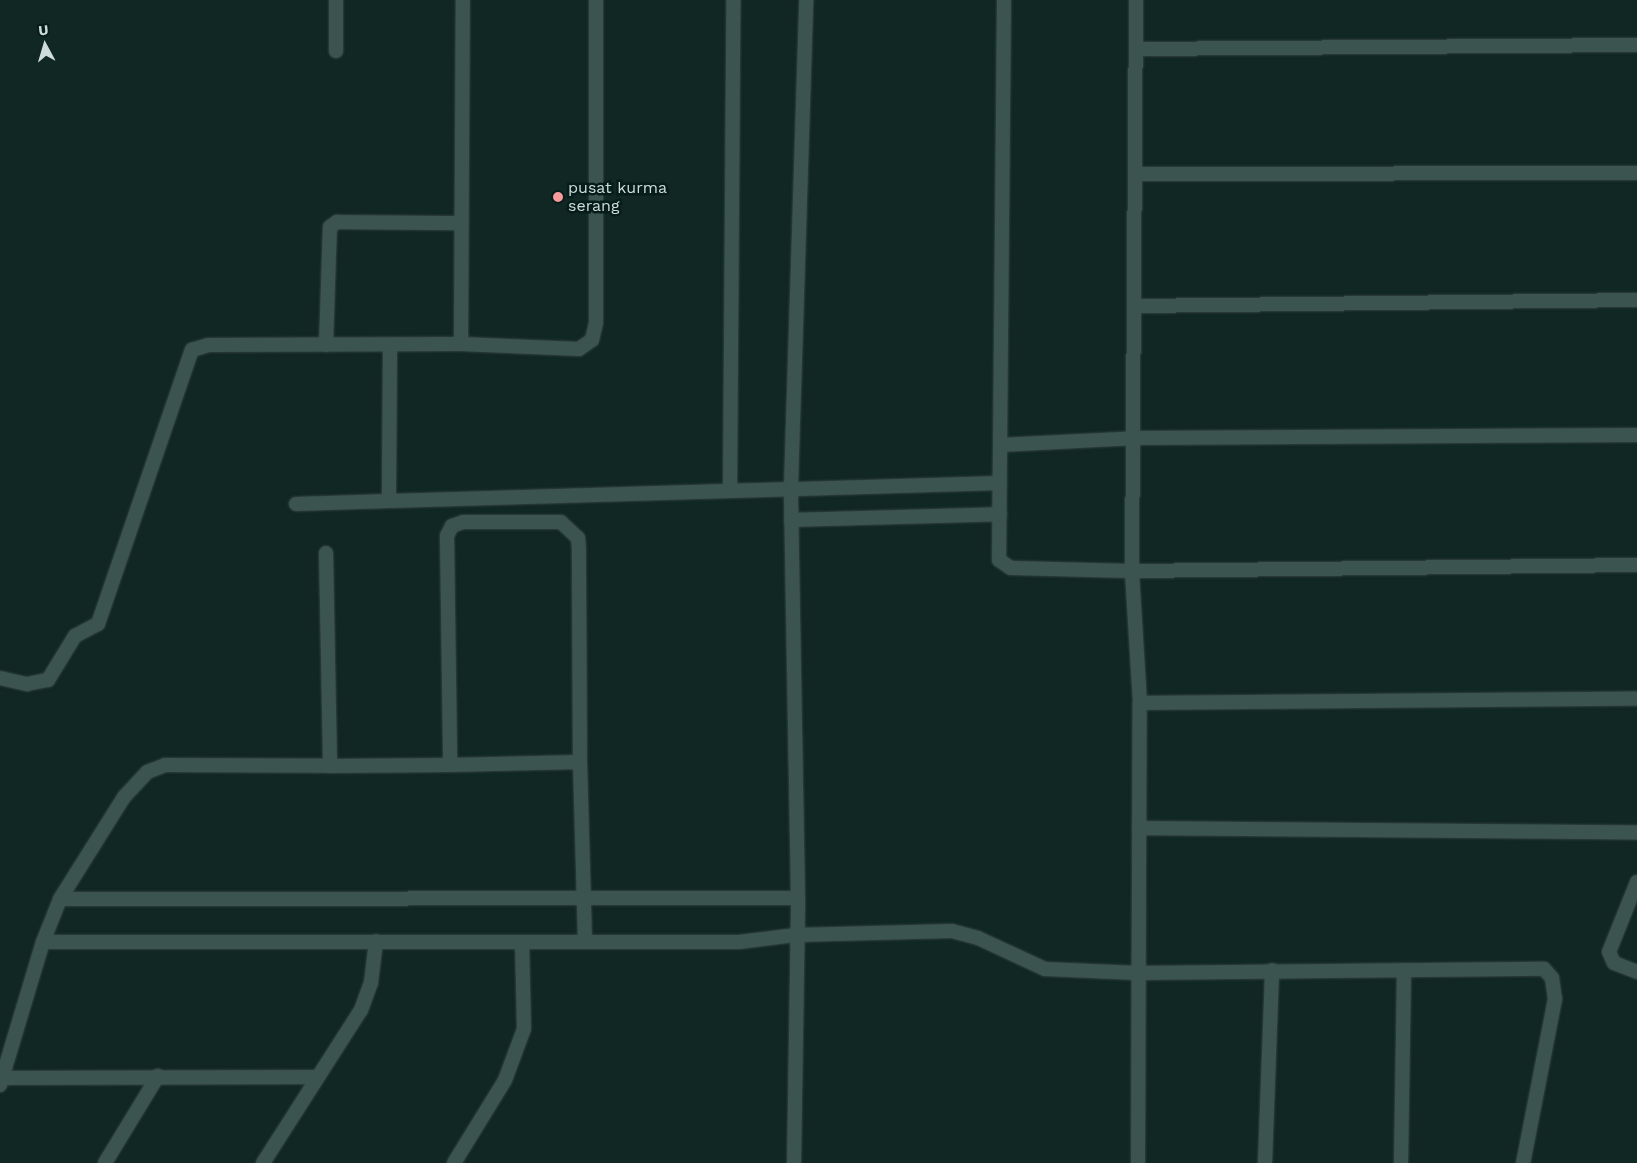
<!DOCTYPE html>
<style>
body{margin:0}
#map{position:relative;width:1637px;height:1163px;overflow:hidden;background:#102724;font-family:"Work Sans",sans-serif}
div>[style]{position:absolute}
.roads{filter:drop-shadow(0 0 1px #32413e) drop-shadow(0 0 1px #32413e)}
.minor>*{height:14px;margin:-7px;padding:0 7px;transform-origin:7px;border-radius:7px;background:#3c5450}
.dots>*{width:14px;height:14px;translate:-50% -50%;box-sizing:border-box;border:2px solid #061d1b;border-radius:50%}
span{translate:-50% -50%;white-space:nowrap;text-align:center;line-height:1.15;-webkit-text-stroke:5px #061d1b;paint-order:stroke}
.poi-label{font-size:16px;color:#cfddda}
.left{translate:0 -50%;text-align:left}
.north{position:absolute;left:20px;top:20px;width:50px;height:50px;-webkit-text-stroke:4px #061d1b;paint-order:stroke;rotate:354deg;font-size:14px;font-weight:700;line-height:20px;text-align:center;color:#cfddda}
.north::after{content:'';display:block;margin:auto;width:18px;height:22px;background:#cfddda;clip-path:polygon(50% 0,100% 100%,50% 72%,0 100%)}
</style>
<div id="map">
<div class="roads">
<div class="minor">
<div style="left:336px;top:0;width:51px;rotate:90deg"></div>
<div style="left:1004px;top:0;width:560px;rotate:90.51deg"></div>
<div style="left:999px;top:560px;width:14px;rotate:34deg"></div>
<div style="left:1011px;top:568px;width:121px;rotate:1.4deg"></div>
<div style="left:1132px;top:571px;width:571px;rotate:-89.6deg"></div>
<div style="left:1136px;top:49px;width:501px;rotate:-0.46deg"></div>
<div style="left:1137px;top:174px;width:500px;rotate:-0.11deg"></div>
<div style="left:1134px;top:306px;width:503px;rotate:-0.68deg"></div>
<div style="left:461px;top:344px;width:344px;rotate:-89.7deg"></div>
<div style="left:326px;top:345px;width:118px;rotate:-88.1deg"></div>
<div style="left:330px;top:227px;width:9px;rotate:-36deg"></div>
<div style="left:337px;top:222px;width:123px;rotate:0.5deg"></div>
<div style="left:390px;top:347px;width:154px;rotate:90.4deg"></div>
<div style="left:389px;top:501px;width:611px;rotate:-1.69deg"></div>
<div style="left:1000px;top:445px;width:136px;rotate:-2.9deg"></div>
<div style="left:1136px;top:438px;width:501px;rotate:-0.34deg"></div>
<div style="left:730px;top:490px;width:490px;rotate:-89.6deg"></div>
<div style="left:296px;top:504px;width:93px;rotate:-1.8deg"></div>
<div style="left:791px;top:520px;width:209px;rotate:-1.6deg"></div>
<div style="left:326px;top:553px;width:213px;rotate:88.9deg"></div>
<div style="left:0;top:678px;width:28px;rotate:13deg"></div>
<div style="left:27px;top:684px;width:21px;rotate:-11deg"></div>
<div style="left:48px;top:680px;width:52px;rotate:-58.5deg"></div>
<div style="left:75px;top:636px;width:26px;rotate:-28deg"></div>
<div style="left:98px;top:624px;width:290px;rotate:-71.1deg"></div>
<div style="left:192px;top:350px;width:17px;rotate:-17deg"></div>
<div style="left:208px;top:345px;width:253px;rotate:-0.2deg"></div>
<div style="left:461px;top:344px;width:118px;rotate:2.4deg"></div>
<div style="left:579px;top:349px;width:16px;rotate:-35deg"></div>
<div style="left:592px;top:340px;width:17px;rotate:-77deg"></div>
<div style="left:596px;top:323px;width:323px;rotate:-90deg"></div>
<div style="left:1140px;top:703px;width:497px;rotate:-0.5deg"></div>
<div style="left:580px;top:762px;width:177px;rotate:88.4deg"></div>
<div style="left:1139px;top:828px;width:498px;rotate:0.5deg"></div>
<div style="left:1637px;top:882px;width:75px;rotate:111.8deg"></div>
<div style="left:1609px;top:952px;width:12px;rotate:66deg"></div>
<div style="left:1614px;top:963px;width:25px;rotate:21deg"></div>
<div style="left:60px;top:899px;width:120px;rotate:-57.9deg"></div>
<div style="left:124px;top:797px;width:34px;rotate:-47deg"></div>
<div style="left:147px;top:772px;width:19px;rotate:-21deg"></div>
<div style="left:165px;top:765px;width:165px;rotate:0.3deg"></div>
<div style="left:330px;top:766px;width:120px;rotate:-0.5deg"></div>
<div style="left:450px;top:765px;width:130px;rotate:-1.3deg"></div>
<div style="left:580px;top:762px;width:211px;rotate:-90.3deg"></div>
<div style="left:579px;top:551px;width:13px;rotate:-94deg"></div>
<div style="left:578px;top:538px;width:23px;rotate:-137deg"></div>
<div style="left:561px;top:522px;width:98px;rotate:180deg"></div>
<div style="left:463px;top:522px;width:12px;rotate:160deg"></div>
<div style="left:452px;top:526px;width:11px;rotate:117deg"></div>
<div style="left:447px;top:536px;width:229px;rotate:89.2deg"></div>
<div style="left:43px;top:942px;width:696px"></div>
<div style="left:739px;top:942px;width:56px;rotate:-7.1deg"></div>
<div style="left:795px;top:935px;width:157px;rotate:-1.5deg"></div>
<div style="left:952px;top:931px;width:27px;rotate:15deg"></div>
<div style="left:978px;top:938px;width:74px;rotate:24.8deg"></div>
<div style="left:1045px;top:969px;width:93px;rotate:2.5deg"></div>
<div style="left:1138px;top:973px;width:406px;rotate:-0.6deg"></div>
<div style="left:1544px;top:969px;width:12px;rotate:48deg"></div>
<div style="left:1552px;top:978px;width:21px;rotate:82deg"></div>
<div style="left:1555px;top:999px;width:167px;rotate:101deg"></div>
<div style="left:5px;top:1078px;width:311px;rotate:-0.2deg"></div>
<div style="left:0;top:1085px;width:149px;rotate:-73.3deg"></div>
<div style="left:43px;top:942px;width:46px;rotate:-68.4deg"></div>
<div style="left:60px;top:899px;width:738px;rotate:-0.08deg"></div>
<div style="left:105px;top:1163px;width:102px;rotate:-58.7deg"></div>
<div style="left:263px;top:1163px;width:182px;rotate:-57.4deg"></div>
<div style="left:361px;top:1010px;width:29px;rotate:-70deg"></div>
<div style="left:371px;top:983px;width:42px;rotate:-83.2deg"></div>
<div style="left:454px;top:1163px;width:97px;rotate:-58.4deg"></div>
<div style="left:505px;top:1080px;width:54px;rotate:-69.6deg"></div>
<div style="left:524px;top:1029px;width:86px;rotate:-91.3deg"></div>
<div style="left:794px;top:1163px;width:265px;rotate:-89.1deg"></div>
<div style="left:798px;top:898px;width:412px;rotate:-91deg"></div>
<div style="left:791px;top:486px;width:486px;rotate:-88.2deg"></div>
<div style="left:1138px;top:1163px;width:460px;rotate:-89.8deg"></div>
<div style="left:1140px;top:703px;width:132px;rotate:-93.5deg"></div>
<div style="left:1132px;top:571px;width:505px;rotate:-0.68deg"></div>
<div style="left:1265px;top:1163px;width:193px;rotate:-87.9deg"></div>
<div style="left:1401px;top:1163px;width:193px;rotate:-89.1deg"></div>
</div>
</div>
<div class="dots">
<div style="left:558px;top:197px;background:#f59b9c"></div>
</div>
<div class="poi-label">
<span class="left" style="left:568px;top:197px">pusat kurma<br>serang</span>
</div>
<div class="north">U</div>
</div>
